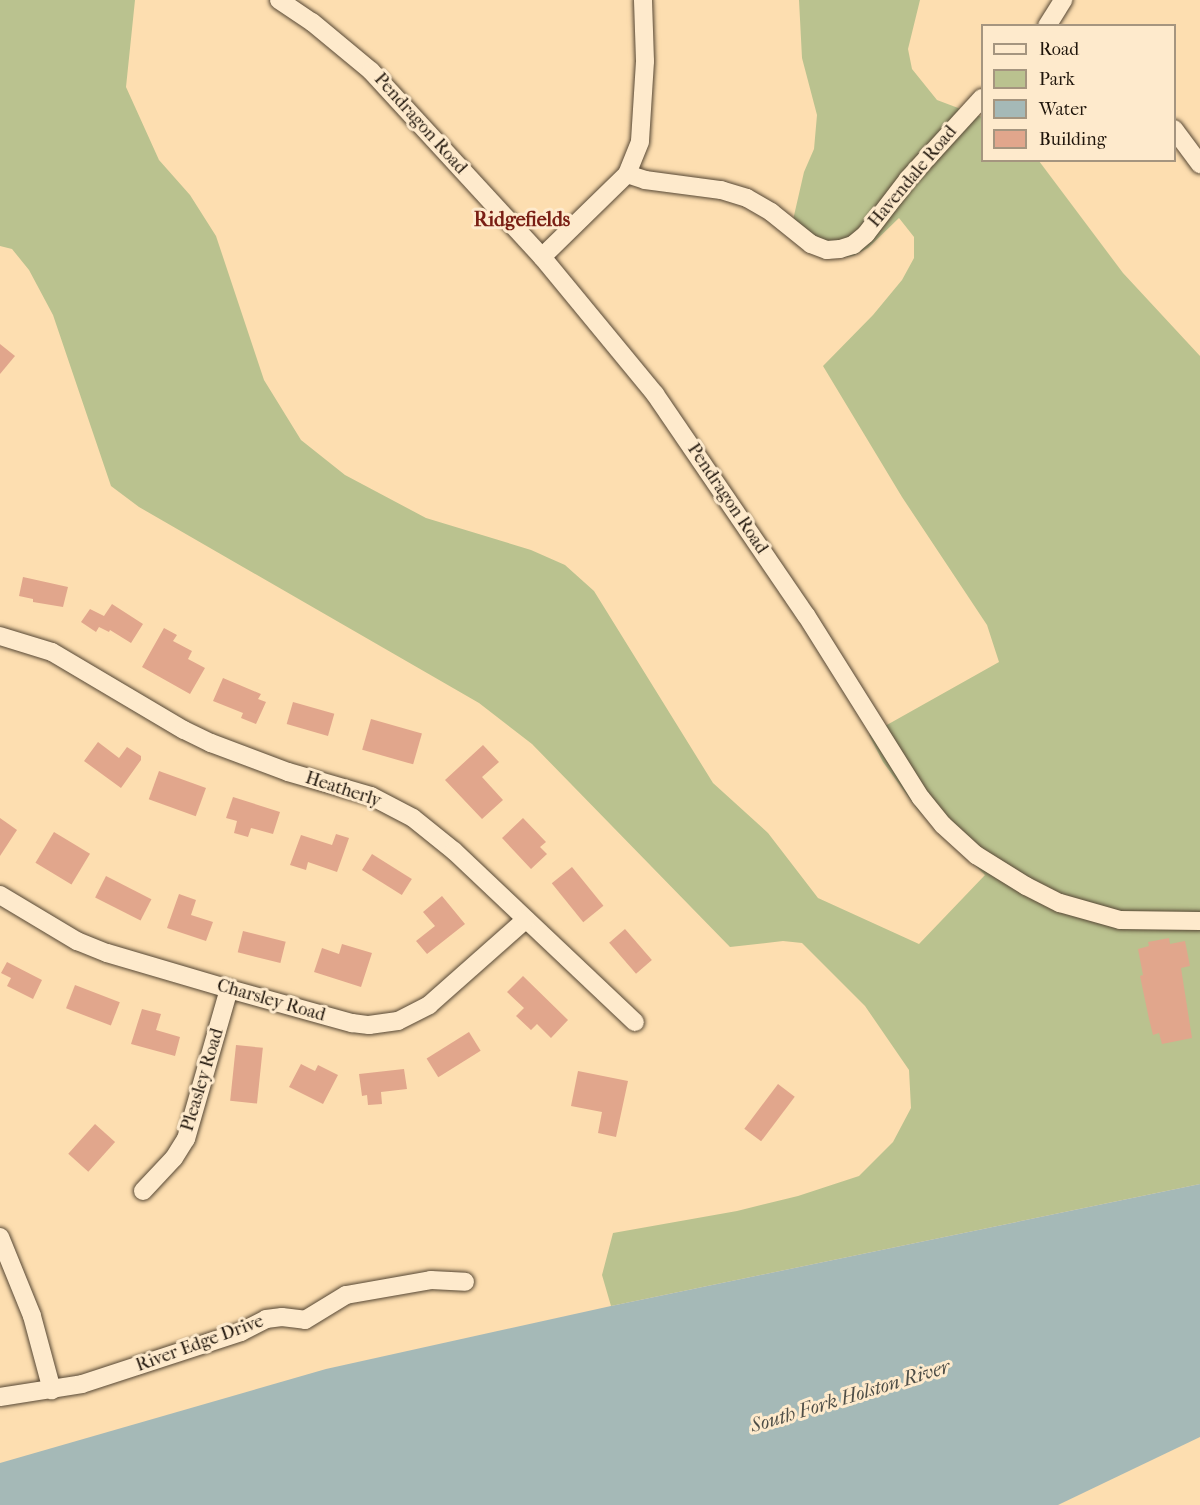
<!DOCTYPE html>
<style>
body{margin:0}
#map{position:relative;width:1200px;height:1505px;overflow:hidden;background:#fddeb0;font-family:"IM FELL French Canon",serif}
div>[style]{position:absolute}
.green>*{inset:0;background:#bac28f}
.water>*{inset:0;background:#a5b9b7}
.building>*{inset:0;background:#e1a68c;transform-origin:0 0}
.roads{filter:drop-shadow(0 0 2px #564734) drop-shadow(0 0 2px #564734)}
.minor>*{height:18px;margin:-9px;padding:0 9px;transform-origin:9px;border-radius:9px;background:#feeacc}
span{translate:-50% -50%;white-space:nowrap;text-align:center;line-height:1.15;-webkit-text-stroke:6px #feeacc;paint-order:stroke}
.street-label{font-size:18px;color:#1f150b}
.neighbourhood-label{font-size:20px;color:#7a1f14;font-weight:700}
.water-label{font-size:20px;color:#4e4e47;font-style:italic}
.legend{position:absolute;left:981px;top:24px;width:195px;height:138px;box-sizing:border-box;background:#feeacc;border:2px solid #a5957f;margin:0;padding:8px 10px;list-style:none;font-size:18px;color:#1f150b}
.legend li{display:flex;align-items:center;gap:12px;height:30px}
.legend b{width:30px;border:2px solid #a5957f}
</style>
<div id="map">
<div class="green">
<div style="clip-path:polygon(0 0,135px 0,126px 87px,159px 160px,190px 195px,216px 236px,264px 380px,301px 440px,345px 475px,426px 518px,531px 550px,565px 565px,594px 591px,713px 783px,768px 833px,818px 898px,919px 944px,985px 875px,918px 810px,883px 762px,869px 735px,999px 662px,987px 625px,902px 497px,823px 366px,873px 315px,902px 280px,914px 258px,914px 237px,899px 218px,868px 248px,853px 256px,840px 258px,830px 256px,793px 220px,804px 172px,814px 149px,817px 115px,802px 58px,799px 0,920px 0,908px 49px,912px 69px,937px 100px,982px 117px,982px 160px,1039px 161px,1123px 273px,1200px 356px,1200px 1184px,611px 1306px,602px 1275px,613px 1233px,737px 1211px,798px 1196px,859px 1176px,893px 1142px,911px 1108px,909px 1070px,865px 1006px,802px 943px,783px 941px,730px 947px,532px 744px,479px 703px,139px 507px,111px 486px,53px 315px,29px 270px,12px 249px,0 246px)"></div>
</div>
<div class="water">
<div style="clip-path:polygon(1200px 1184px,1200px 1437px,1058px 1505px,0 1505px,0 1463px,326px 1369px,611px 1306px)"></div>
</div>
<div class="building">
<div style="clip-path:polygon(0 344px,15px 356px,0 374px)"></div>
<div style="clip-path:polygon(23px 577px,68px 587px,63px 607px,33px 602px,33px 599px,19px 596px)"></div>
<div style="clip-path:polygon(112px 604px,143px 624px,131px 643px,110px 630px,109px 632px,99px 627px,96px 632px,81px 622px,90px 609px,104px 616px)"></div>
<div style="clip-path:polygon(164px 628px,177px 635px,173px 641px,192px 651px,188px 659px,205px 668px,190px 694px,142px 667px)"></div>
<div style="clip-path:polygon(223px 678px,261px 694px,258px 699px,266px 702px,256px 724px,241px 718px,243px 713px,213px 701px)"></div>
<div style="left:293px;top:702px;width:43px;height:23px;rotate:16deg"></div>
<div style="left:371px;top:719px;width:53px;height:32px;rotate:16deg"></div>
<div style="clip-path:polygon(98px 742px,119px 758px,127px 747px,141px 756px,141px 760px,121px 788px,84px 761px)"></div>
<div style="clip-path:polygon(483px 745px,499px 762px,482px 777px,503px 800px,482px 819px,445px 780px)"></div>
<div style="left:159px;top:771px;width:50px;height:30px;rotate:20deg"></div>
<div style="clip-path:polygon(233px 797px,280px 812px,273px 834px,251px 828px,248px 837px,234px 833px,237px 821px,226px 818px)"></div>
<div style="clip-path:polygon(0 818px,17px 830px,0 856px)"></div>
<div style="clip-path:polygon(523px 818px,546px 842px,540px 847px,547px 854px,531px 869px,502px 838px)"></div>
<div style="left:54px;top:832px;width:42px;height:36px;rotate:31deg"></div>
<div style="clip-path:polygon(336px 834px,349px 838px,337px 872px,308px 862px,306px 870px,290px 865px,301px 835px,332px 845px)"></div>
<div style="left:372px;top:854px;width:47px;height:19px;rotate:32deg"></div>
<div style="left:572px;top:867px;width:50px;height:26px;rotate:51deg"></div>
<div style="left:106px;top:876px;width:51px;height:24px;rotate:27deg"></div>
<div style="clip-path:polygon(179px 894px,196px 900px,191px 915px,213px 922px,206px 941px,167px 928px)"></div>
<div style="clip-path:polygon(442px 896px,465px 924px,427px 954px,416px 941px,435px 926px,423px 912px)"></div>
<div style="left:625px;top:929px;width:41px;height:21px;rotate:49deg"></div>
<div style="left:243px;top:931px;width:44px;height:22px;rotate:14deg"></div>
<div style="clip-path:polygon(1169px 938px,1170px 944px,1185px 941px,1190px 966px,1181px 968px,1192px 1038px,1162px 1044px,1159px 1033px,1153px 1035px,1149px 1019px,1140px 976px,1143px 975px,1138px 949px,1149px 946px,1148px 942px)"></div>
<div style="clip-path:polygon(342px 944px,372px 953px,361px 987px,314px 972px,322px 948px,339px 954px)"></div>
<div style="clip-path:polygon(7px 962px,42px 980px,33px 999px,7px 986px,11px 978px,1px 973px)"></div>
<div style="clip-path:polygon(523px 976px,568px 1020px,551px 1038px,537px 1024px,531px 1030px,516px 1016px,524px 1008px,507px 992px)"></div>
<div style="left:75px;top:985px;width:48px;height:25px;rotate:21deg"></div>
<div style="clip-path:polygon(142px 1009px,161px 1014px,156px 1030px,180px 1037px,175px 1056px,131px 1044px)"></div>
<div style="left:469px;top:1032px;width:22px;height:50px;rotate:58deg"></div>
<div style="left:236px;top:1045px;width:27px;height:56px;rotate:6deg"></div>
<div style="clip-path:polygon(301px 1064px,315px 1071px,318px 1065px,338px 1075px,323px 1104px,289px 1087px)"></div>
<div style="clip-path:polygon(404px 1069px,407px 1089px,381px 1092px,382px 1104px,368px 1105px,367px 1095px,362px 1096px,359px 1074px)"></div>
<div style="clip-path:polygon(578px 1071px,628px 1081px,616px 1137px,598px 1133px,602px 1112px,571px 1106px)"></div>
<div style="left:778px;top:1084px;width:21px;height:56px;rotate:37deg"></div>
<div style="left:95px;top:1124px;width:27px;height:40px;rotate:42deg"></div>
</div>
<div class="roads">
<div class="minor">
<div style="left:279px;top:0;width:40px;rotate:34deg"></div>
<div style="left:312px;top:22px;width:77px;rotate:39.7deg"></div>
<div style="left:371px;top:71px;width:253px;rotate:47.4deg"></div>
<div style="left:542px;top:257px;width:178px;rotate:50.5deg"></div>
<div style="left:655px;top:394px;width:268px;rotate:55.7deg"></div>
<div style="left:806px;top:615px;width:216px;rotate:57.9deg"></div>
<div style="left:921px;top:798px;width:35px;rotate:51deg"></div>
<div style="left:943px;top:825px;width:45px;rotate:42.3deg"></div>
<div style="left:976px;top:855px;width:59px;rotate:31.8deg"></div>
<div style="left:1026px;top:886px;width:38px;rotate:27deg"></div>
<div style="left:1060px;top:903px;width:62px;rotate:15.8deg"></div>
<div style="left:1120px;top:920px;width:80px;rotate:0.7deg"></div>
<div style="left:1047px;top:26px;width:31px;rotate:-58deg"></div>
<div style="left:1174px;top:129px;width:44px;rotate:53.4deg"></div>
<div style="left:627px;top:174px;width:19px;rotate:18deg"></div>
<div style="left:645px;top:180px;width:77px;rotate:7.5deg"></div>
<div style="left:721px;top:190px;width:27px;rotate:17deg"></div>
<div style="left:747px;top:198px;width:28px;rotate:30deg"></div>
<div style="left:771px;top:212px;width:51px;rotate:38.7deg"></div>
<div style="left:811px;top:244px;width:17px;rotate:21deg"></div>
<div style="left:827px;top:250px;width:13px;rotate:-4deg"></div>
<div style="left:840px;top:249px;width:14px;rotate:-17deg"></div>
<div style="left:853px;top:245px;width:17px;rotate:-40deg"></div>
<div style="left:866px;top:234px;width:69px;rotate:-52.6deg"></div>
<div style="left:908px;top:179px;width:110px;rotate:-47.6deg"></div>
<div style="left:542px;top:257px;width:119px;rotate:-44.3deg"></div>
<div style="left:627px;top:174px;width:35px;rotate:-68deg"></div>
<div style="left:640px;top:141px;width:80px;rotate:-86.4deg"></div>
<div style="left:645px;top:61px;width:61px;rotate:-91.9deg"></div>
<div style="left:0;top:636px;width:54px;rotate:17.1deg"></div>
<div style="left:52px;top:652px;width:153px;rotate:30.6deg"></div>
<div style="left:184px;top:730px;width:30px;rotate:26deg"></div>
<div style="left:211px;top:743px;width:82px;rotate:20.6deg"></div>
<div style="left:288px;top:772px;width:86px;rotate:16.1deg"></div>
<div style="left:371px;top:796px;width:47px;rotate:27.6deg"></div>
<div style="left:413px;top:818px;width:53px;rotate:38.8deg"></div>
<div style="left:454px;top:851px;width:249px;rotate:43.4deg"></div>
<div style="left:0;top:895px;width:90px;rotate:30.9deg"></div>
<div style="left:77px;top:941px;width:32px;rotate:22deg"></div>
<div style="left:107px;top:953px;width:127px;rotate:16.4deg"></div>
<div style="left:229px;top:989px;width:128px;rotate:15.5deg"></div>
<div style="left:352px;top:1023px;width:17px;rotate:7deg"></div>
<div style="left:369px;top:1025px;width:29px;rotate:-8deg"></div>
<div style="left:398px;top:1021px;width:35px;rotate:-27deg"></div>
<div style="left:429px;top:1005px;width:128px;rotate:-41.5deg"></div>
<div style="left:143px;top:1191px;width:45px;rotate:-46.8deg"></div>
<div style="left:174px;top:1158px;width:22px;rotate:-58deg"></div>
<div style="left:186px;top:1139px;width:156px;rotate:-74deg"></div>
<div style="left:0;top:1237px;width:85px;rotate:67.9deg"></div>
<div style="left:32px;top:1316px;width:77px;rotate:74.9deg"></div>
<div style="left:0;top:1397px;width:83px;rotate:-9deg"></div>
<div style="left:82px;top:1384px;width:167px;rotate:-18.1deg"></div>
<div style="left:241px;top:1332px;width:28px;rotate:-27deg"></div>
<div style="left:266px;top:1319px;width:16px;rotate:-7deg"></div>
<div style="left:282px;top:1317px;width:23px;rotate:7deg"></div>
<div style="left:305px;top:1320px;width:48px;rotate:-31.4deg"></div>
<div style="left:346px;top:1295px;width:86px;rotate:-10deg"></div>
<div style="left:431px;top:1280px;width:34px;rotate:3deg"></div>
</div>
</div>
<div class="street-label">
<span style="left:420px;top:124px;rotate:48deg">Pendragon Road</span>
<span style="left:913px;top:177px;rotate:-50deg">Havendale Road</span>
<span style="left:727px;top:499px;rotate:56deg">Pendragon Road</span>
<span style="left:343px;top:790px;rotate:18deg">Heatherly</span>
<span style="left:271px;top:1001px;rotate:16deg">Charsley Road</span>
<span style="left:203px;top:1080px;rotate:-73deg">Pleasley Road</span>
<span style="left:200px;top:1344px;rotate:-20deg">River Edge Drive</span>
</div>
<div class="neighbourhood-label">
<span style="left:522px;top:219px">Ridgefields</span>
</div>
<div class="water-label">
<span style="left:850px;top:1396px;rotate:-17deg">South Fork Holston River</span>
</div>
<ul class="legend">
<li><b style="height:8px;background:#feeacc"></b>Road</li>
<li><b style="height:16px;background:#bac28f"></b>Park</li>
<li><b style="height:16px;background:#a5b9b7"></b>Water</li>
<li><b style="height:16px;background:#e1a68c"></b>Building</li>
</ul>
</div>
